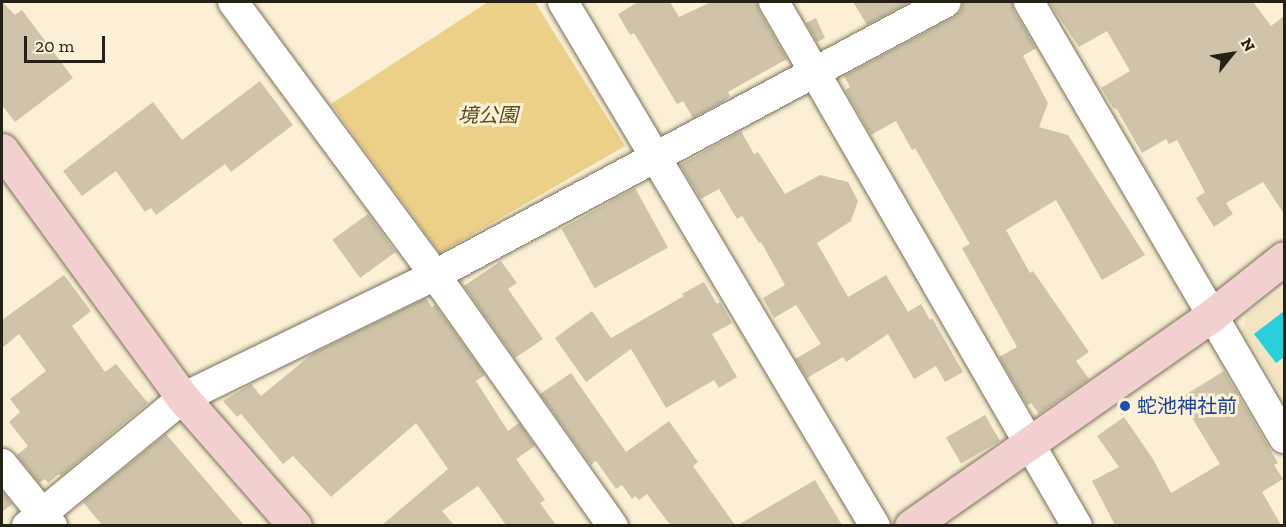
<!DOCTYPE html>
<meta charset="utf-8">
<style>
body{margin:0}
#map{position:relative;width:1286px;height:527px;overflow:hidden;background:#fbf0d5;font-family:"Zilla Slab","Noto Sans JP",serif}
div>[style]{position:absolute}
.built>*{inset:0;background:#f3e5c2}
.green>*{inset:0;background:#edd088}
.water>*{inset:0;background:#28d0dc}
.building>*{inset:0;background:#cfc4aa;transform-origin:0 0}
.roads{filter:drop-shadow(0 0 2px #7a7058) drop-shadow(0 0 2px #7a7058)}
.street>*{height:30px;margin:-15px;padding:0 15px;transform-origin:15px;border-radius:15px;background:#fff}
.secondary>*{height:33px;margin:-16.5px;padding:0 16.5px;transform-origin:16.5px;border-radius:16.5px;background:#f3d0d0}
.dots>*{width:16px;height:16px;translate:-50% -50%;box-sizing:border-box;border:3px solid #fbf0d5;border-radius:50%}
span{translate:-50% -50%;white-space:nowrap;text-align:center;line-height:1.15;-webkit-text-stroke:6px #fbf0d5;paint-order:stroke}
.park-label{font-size:20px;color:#5a4a20;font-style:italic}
.transit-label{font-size:20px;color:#164399}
.left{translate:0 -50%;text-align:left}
.frame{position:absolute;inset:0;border:3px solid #252117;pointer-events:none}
.north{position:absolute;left:1202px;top:24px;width:60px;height:60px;-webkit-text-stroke:4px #fbf0d5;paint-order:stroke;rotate:60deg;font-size:16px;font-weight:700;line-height:24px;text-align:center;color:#252117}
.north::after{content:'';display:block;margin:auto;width:21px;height:27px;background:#252117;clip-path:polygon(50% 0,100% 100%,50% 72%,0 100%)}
.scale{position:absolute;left:24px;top:36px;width:81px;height:27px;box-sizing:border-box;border:3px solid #252117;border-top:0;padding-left:8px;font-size:18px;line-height:21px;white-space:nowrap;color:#252117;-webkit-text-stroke:4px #fbf0d5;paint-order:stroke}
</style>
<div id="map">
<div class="built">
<div style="clip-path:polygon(1284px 288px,1284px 399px,1243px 331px,1246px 315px)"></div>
</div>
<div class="green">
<div style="clip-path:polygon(488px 2px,535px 2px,625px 146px,440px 253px,331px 104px)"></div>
</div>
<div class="water">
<div style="clip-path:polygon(1284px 311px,1284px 357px,1276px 363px,1254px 334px)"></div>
</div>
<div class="building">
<div style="clip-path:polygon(2px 2px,15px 15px,22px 10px,73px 78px,15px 122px,2px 105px)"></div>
<div style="clip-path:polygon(638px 2px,670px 2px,679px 17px,711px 2px,757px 2px,759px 11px,787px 59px,728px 92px,730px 96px,724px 101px,693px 118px,683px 101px,677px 104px,634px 33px,630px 35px,618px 14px)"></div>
<div style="clip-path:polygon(853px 2px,910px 2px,867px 25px)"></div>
<div style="clip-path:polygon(963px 2px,1012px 2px,1014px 11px,1036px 48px,1023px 56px,1048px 103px,1039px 127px,1068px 135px,1145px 255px,1102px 280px,1056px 200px,1006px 230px,1030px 273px,1033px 271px,1089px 352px,1076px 361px,1089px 379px,1039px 414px,1031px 403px,1027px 405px,999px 357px,1017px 347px,962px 248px,970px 244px,915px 148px,912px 150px,896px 121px,871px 135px,845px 90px,850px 87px,844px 76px,954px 17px,961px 11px)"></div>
<div style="clip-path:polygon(1049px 2px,1253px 2px,1271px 26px,1284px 16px,1284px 214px,1263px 182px,1226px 203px,1233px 214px,1214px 227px,1196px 198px,1205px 192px,1177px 140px,1169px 144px,1166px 139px,1142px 153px,1116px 108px,1114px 109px,1101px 88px,1130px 71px,1107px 31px,1079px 47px)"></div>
<div style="clip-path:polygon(816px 18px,825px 38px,817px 42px,806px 23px)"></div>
<div style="clip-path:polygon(260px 81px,293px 125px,231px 172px,225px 164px,156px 215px,151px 208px,145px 212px,116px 171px,82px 196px,63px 171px,153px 102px,182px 140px)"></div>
<div style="clip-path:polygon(741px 131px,754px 154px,758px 152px,785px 194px,820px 175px,848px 182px,858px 201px,851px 221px,817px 243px,848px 297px,886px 275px,908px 312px,921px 304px,930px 320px,932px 318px,963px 372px,945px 382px,936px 366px,914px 379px,888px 334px,846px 362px,843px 357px,807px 378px,795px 359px,821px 344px,796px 305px,774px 318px,763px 298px,785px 285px,761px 242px,759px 243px,742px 216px,737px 219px,719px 189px,701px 199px,680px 165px)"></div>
<div style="left:635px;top:188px;width:68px;height:84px;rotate:61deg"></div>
<div style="left:368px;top:214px;width:47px;height:44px;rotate:54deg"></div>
<div style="clip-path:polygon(501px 261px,517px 283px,508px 289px,543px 339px,515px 358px,464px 286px)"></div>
<div style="clip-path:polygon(64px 275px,91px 311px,72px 326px,105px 372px,116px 364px,148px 403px,61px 476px,59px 474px,48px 483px,45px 479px,39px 483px,17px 455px,28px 446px,9px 422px,20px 412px,10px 399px,46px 371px,19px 334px,2px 348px,2px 320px)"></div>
<div style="clip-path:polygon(704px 282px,717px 304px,720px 302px,732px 323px,712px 334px,737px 377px,719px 388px,714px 380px,666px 408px,631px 349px,586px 382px,555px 338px,592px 311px,611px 338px,684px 296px,682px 294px)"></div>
<div style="clip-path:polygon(426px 298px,432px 307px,435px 305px,485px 375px,476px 381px,508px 431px,519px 423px,535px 446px,516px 459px,545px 500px,540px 503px,556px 525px,506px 525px,478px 486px,442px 511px,454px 525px,382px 525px,448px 469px,416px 423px,331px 497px,293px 456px,283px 464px,241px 414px,237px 417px,223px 401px,251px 384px,261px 396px,312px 354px)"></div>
<div style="clip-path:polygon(1224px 371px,1278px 463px,1274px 465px,1283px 479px,1262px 492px,1281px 525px,1115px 525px,1092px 481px,1119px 467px,1097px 436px,1124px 417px,1153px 459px,1171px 493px,1220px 464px,1180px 398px)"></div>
<div style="clip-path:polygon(571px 373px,626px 452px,669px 421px,698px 462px,693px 466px,735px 525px,670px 525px,647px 494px,639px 500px,635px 496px,632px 499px,622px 485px,616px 489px,596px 461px,591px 465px,540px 394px)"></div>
<div style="left:985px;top:415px;width:30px;height:45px;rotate:60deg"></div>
<div style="clip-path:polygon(166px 434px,244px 525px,102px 525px,83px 502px)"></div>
<div style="clip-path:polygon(815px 480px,842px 525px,738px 525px)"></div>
<div style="clip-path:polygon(2px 491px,12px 504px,2px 512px)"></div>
</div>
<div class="roads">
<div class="street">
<div style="left:233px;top:2px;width:340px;rotate:53.5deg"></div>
<div style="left:435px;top:275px;width:308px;rotate:54.7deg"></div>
<div style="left:563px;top:2px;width:610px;rotate:59.23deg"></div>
<div style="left:774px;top:2px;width:605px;rotate:59.96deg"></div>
<div style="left:1029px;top:2px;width:505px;rotate:59.68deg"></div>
<div style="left:2px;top:464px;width:80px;rotate:51.1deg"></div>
<div style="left:27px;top:526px;width:202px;rotate:-39.4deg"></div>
<div style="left:183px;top:398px;width:280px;rotate:-26deg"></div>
<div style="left:435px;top:275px;width:579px;rotate:-28.11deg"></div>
</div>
<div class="secondary">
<div style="left:2px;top:150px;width:307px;rotate:53.9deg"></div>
<div style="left:183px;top:398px;width:170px;rotate:48.8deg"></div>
<div style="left:911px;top:526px;width:366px;rotate:-35deg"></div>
<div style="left:1211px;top:316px;width:93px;rotate:-38.5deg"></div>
</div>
</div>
<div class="dots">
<div style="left:1125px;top:406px;background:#1a4fb4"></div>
</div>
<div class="park-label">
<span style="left:488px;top:115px">境公園</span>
</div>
<div class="transit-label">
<span class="left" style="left:1137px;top:406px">蛇池神社前</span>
</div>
<div class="frame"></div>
<div class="north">N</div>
<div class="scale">20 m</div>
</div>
